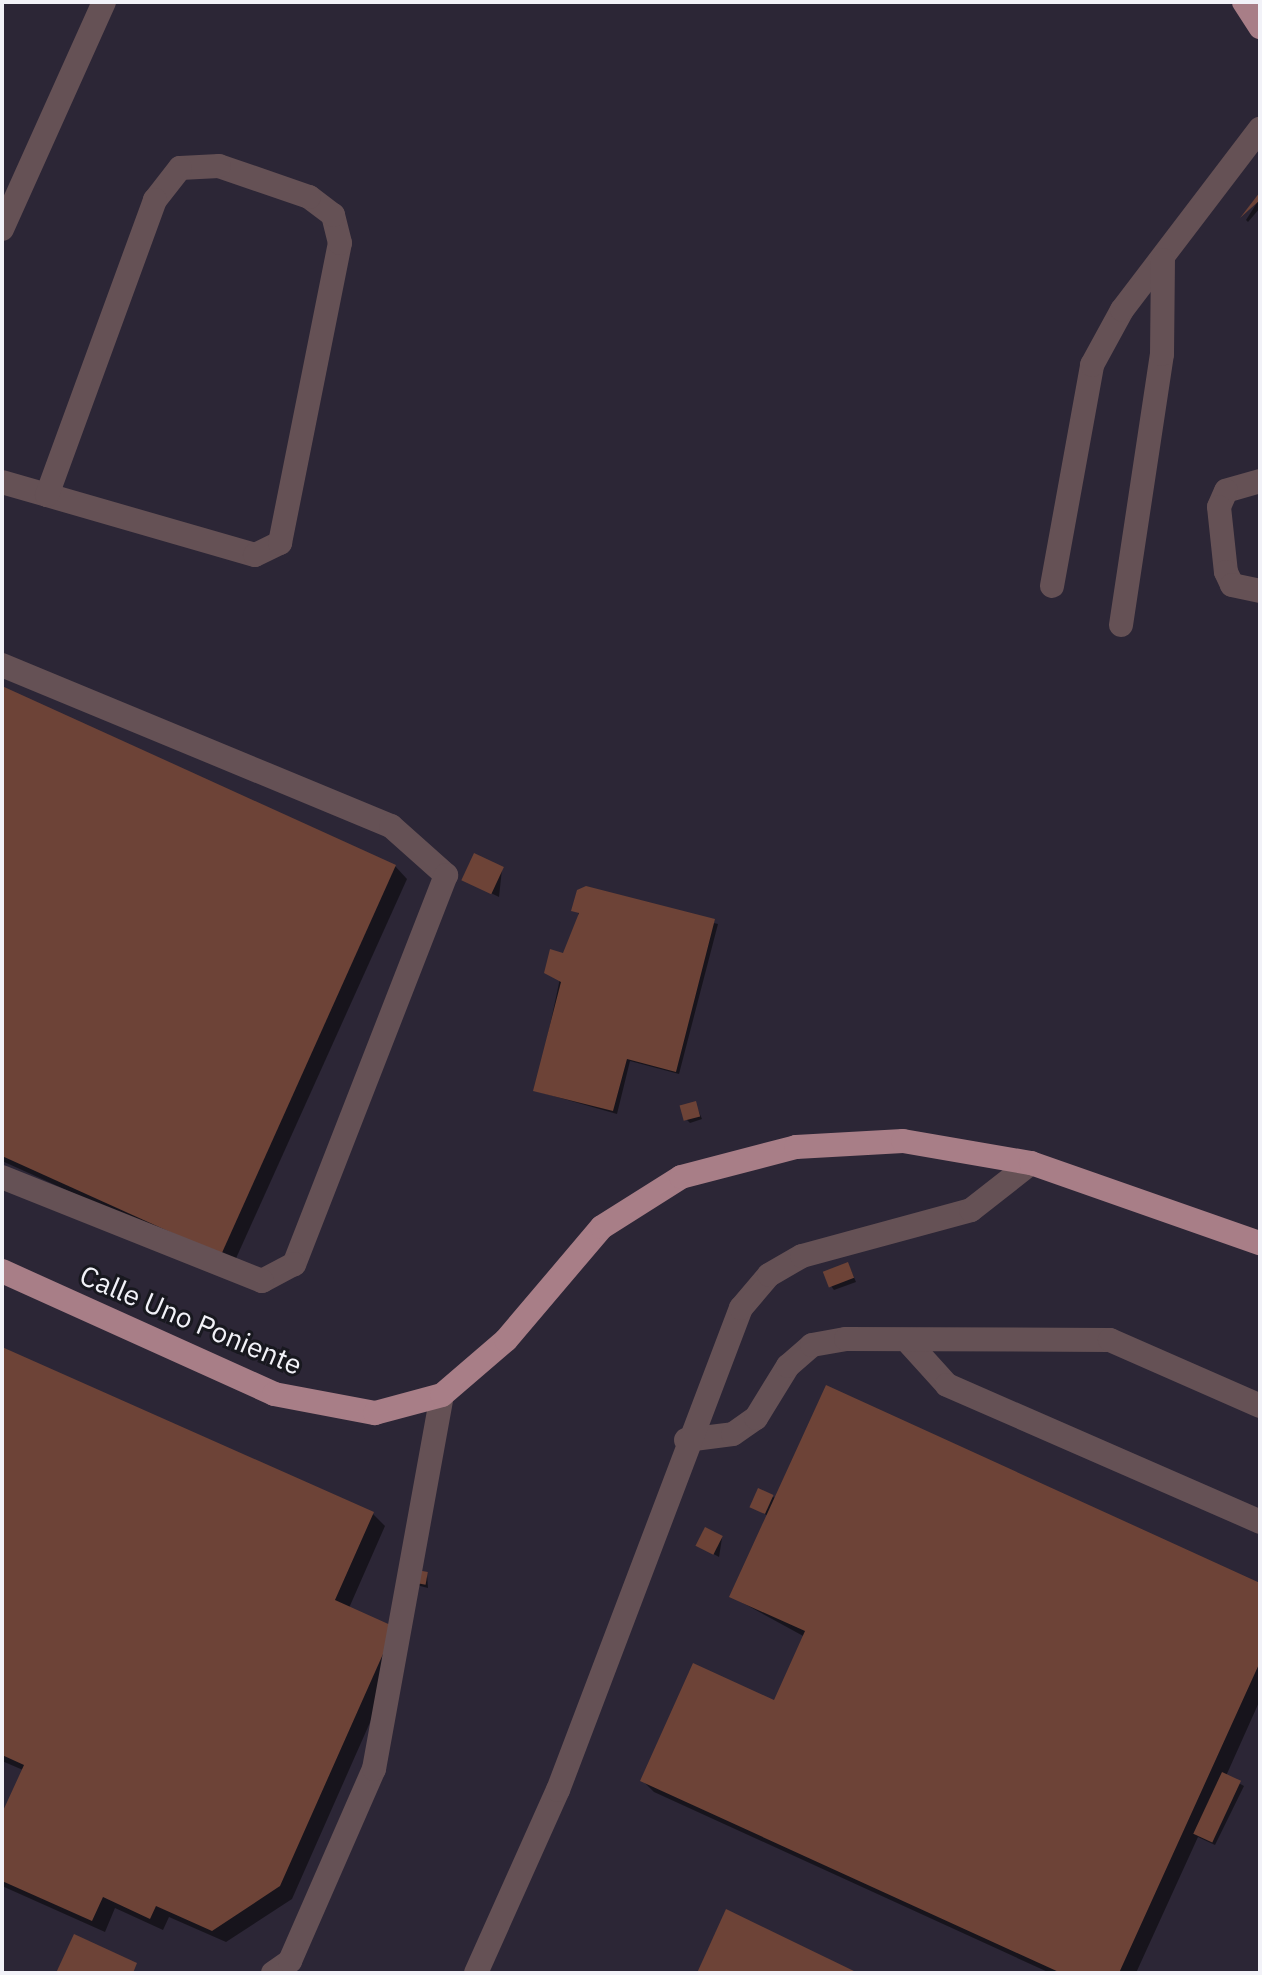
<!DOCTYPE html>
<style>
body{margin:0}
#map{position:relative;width:1262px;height:1975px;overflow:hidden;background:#212129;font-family:"IBM Plex Sans",sans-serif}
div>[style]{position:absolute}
.industrial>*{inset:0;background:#2c2636;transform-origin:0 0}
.shadow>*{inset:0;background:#0007}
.building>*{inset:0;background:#6d4337;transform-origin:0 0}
.minor>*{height:24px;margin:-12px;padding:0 12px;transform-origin:12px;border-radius:12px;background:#655155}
.major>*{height:24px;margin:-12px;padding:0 12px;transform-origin:12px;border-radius:12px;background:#a87e87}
span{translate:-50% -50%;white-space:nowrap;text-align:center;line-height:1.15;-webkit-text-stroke:6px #18181f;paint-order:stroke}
.street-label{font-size:28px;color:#f2f2f8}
.frame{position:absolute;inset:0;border:4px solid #f2f2f8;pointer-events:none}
</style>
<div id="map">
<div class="industrial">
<div style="left:2px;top:2px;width:1258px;height:1971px"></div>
</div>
<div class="shadow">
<div style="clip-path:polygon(1260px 198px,1260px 208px,1248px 222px,1246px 220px)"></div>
<div style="clip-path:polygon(2px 688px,395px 866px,407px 879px,233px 1265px,2px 1161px)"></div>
<div style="clip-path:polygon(502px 869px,499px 897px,464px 880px)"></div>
<div style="clip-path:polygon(579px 892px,718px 924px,679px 1074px,630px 1061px,617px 1114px,536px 1091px,565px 955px,578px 926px)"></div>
<div style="clip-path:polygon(695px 1103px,702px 1119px,690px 1123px,686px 1119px)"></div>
<div style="clip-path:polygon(848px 1264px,856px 1282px,834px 1290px,831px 1286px)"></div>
<div style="clip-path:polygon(2px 1349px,373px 1514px,385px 1526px,349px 1608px,406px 1641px,292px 1899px,226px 1942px,169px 1917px,163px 1930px,115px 1908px,105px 1932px,2px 1886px,2px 1818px,23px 1770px,2px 1761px)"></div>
<div style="clip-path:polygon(772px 1497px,1260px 1585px,1260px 1700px,1226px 1776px,1244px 1786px,1215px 1845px,1198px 1837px,1136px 1973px,1050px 1973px,654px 1792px,642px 1780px,775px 1702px,805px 1637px,732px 1597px,768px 1516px,752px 1506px)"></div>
<div style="clip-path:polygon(722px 1538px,719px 1557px,699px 1546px)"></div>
<div style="clip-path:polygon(427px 1574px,428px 1588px,420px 1586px,417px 1583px)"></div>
</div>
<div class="building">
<div style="clip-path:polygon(1260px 192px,1260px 200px,1240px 218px)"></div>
<div style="clip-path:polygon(2px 686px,396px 865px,221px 1255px,2px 1156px)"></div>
<div style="left:474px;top:853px;width:33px;height:30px;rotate:25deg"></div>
<div style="clip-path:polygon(586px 886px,715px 919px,676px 1072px,627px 1059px,613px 1111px,533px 1091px,561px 982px,544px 973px,550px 949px,563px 953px,579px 913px,571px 911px,577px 890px)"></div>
<div style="left:696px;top:1101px;width:16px;height:17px;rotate:75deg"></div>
<div style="left:848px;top:1262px;width:17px;height:27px;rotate:69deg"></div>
<div style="clip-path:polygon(2px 1347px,374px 1512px,335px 1600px,395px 1627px,280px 1886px,212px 1931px,156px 1906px,150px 1919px,103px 1897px,92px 1921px,2px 1881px,2px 1813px,24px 1765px,2px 1755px)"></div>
<div style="clip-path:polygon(826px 1385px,1260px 1583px,1260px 1662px,1119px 1973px,1061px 1973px,640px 1781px,693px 1663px,774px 1700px,805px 1631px,729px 1597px)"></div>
<div style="left:758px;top:1488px;width:17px;height:21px;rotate:24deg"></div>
<div style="left:705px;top:1527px;width:20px;height:21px;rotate:27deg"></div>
<div style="left:417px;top:1570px;width:11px;height:13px;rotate:10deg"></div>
<div style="left:1222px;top:1772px;width:21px;height:68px;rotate:25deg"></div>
<div style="clip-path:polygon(726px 1909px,858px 1973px,697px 1973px)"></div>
<div style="clip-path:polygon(74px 1934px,137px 1963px,133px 1973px,56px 1973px)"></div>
</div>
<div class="minor">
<div style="left:2px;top:229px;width:249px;rotate:-65.8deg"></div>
<div style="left:1260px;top:481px;width:35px;rotate:164deg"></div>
<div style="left:1226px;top:491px;width:17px;rotate:114deg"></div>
<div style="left:1219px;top:507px;width:65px;rotate:83.9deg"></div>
<div style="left:1226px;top:572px;width:14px;rotate:65deg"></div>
<div style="left:1232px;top:585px;width:29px;rotate:12deg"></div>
<div style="left:2px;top:482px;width:47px;rotate:16.1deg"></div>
<div style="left:47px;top:495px;width:216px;rotate:16.1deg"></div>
<div style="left:255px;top:555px;width:28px;rotate:-26deg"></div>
<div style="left:280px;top:543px;width:306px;rotate:-78.7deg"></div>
<div style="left:340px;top:243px;width:29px;rotate:-104deg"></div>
<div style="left:333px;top:215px;width:30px;rotate:-143deg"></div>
<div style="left:309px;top:197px;width:95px;rotate:-161deg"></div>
<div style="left:219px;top:166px;width:39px;rotate:177deg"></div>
<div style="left:180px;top:168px;width:41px;rotate:128deg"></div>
<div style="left:155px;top:200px;width:314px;rotate:110.1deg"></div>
<div style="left:1052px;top:586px;width:225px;rotate:-79.7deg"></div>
<div style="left:1092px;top:365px;width:63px;rotate:-61.4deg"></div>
<div style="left:1122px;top:310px;width:228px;rotate:-52.7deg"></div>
<div style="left:1121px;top:625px;width:274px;rotate:-81.4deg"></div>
<div style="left:1162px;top:354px;width:94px;rotate:-89.4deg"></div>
<div style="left:2px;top:665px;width:421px;rotate:22.5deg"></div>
<div style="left:391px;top:826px;width:74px;rotate:41.7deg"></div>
<div style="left:446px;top:875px;width:418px;rotate:111.3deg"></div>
<div style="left:294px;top:1264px;width:36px;rotate:152deg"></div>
<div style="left:262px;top:1281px;width:280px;rotate:-158.2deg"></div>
<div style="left:910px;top:1344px;width:55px;rotate:47.9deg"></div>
<div style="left:947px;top:1385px;width:342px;rotate:23.6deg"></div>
<div style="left:686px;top:1440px;width:47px;rotate:-7.3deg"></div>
<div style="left:733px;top:1434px;width:28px;rotate:-35deg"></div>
<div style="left:756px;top:1418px;width:61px;rotate:-58.4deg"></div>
<div style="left:788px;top:1366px;width:32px;rotate:-41deg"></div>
<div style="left:812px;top:1345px;width:35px;rotate:-10deg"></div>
<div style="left:846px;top:1339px;width:264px;rotate:0.2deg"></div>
<div style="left:1110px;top:1340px;width:164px;rotate:23.7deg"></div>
<div style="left:273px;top:1973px;width:21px;rotate:-35deg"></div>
<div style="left:290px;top:1961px;width:210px;rotate:-66.4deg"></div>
<div style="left:374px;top:1769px;width:380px;rotate:-79.7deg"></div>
<div style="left:476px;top:1973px;width:201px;rotate:-65.9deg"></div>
<div style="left:558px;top:1790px;width:516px;rotate:-69.21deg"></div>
<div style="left:741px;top:1308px;width:43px;rotate:-49.7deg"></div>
<div style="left:769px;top:1275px;width:38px;rotate:-30deg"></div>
<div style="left:802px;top:1256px;width:175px;rotate:-15.2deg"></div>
<div style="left:971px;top:1210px;width:76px;rotate:-38.1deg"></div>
</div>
<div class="major">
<div style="left:1244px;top:2px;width:30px;rotate:57deg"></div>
<div style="left:2px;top:1271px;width:299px;rotate:24.3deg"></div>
<div style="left:274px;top:1394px;width:103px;rotate:10.7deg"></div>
<div style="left:375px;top:1413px;width:69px;rotate:-15deg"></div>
<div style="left:442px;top:1395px;width:84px;rotate:-40.7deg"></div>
<div style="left:506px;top:1340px;width:148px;rotate:-49.7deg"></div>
<div style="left:602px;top:1227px;width:93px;rotate:-32.3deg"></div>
<div style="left:681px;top:1177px;width:119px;rotate:-14.6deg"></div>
<div style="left:796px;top:1147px;width:107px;rotate:-3.2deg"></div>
<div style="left:903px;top:1141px;width:130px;rotate:9.8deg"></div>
<div style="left:1031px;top:1163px;width:243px;rotate:19.3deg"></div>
</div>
<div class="street-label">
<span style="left:191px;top:1320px;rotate:23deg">Calle Uno Poniente</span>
</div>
<div class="frame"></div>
</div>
